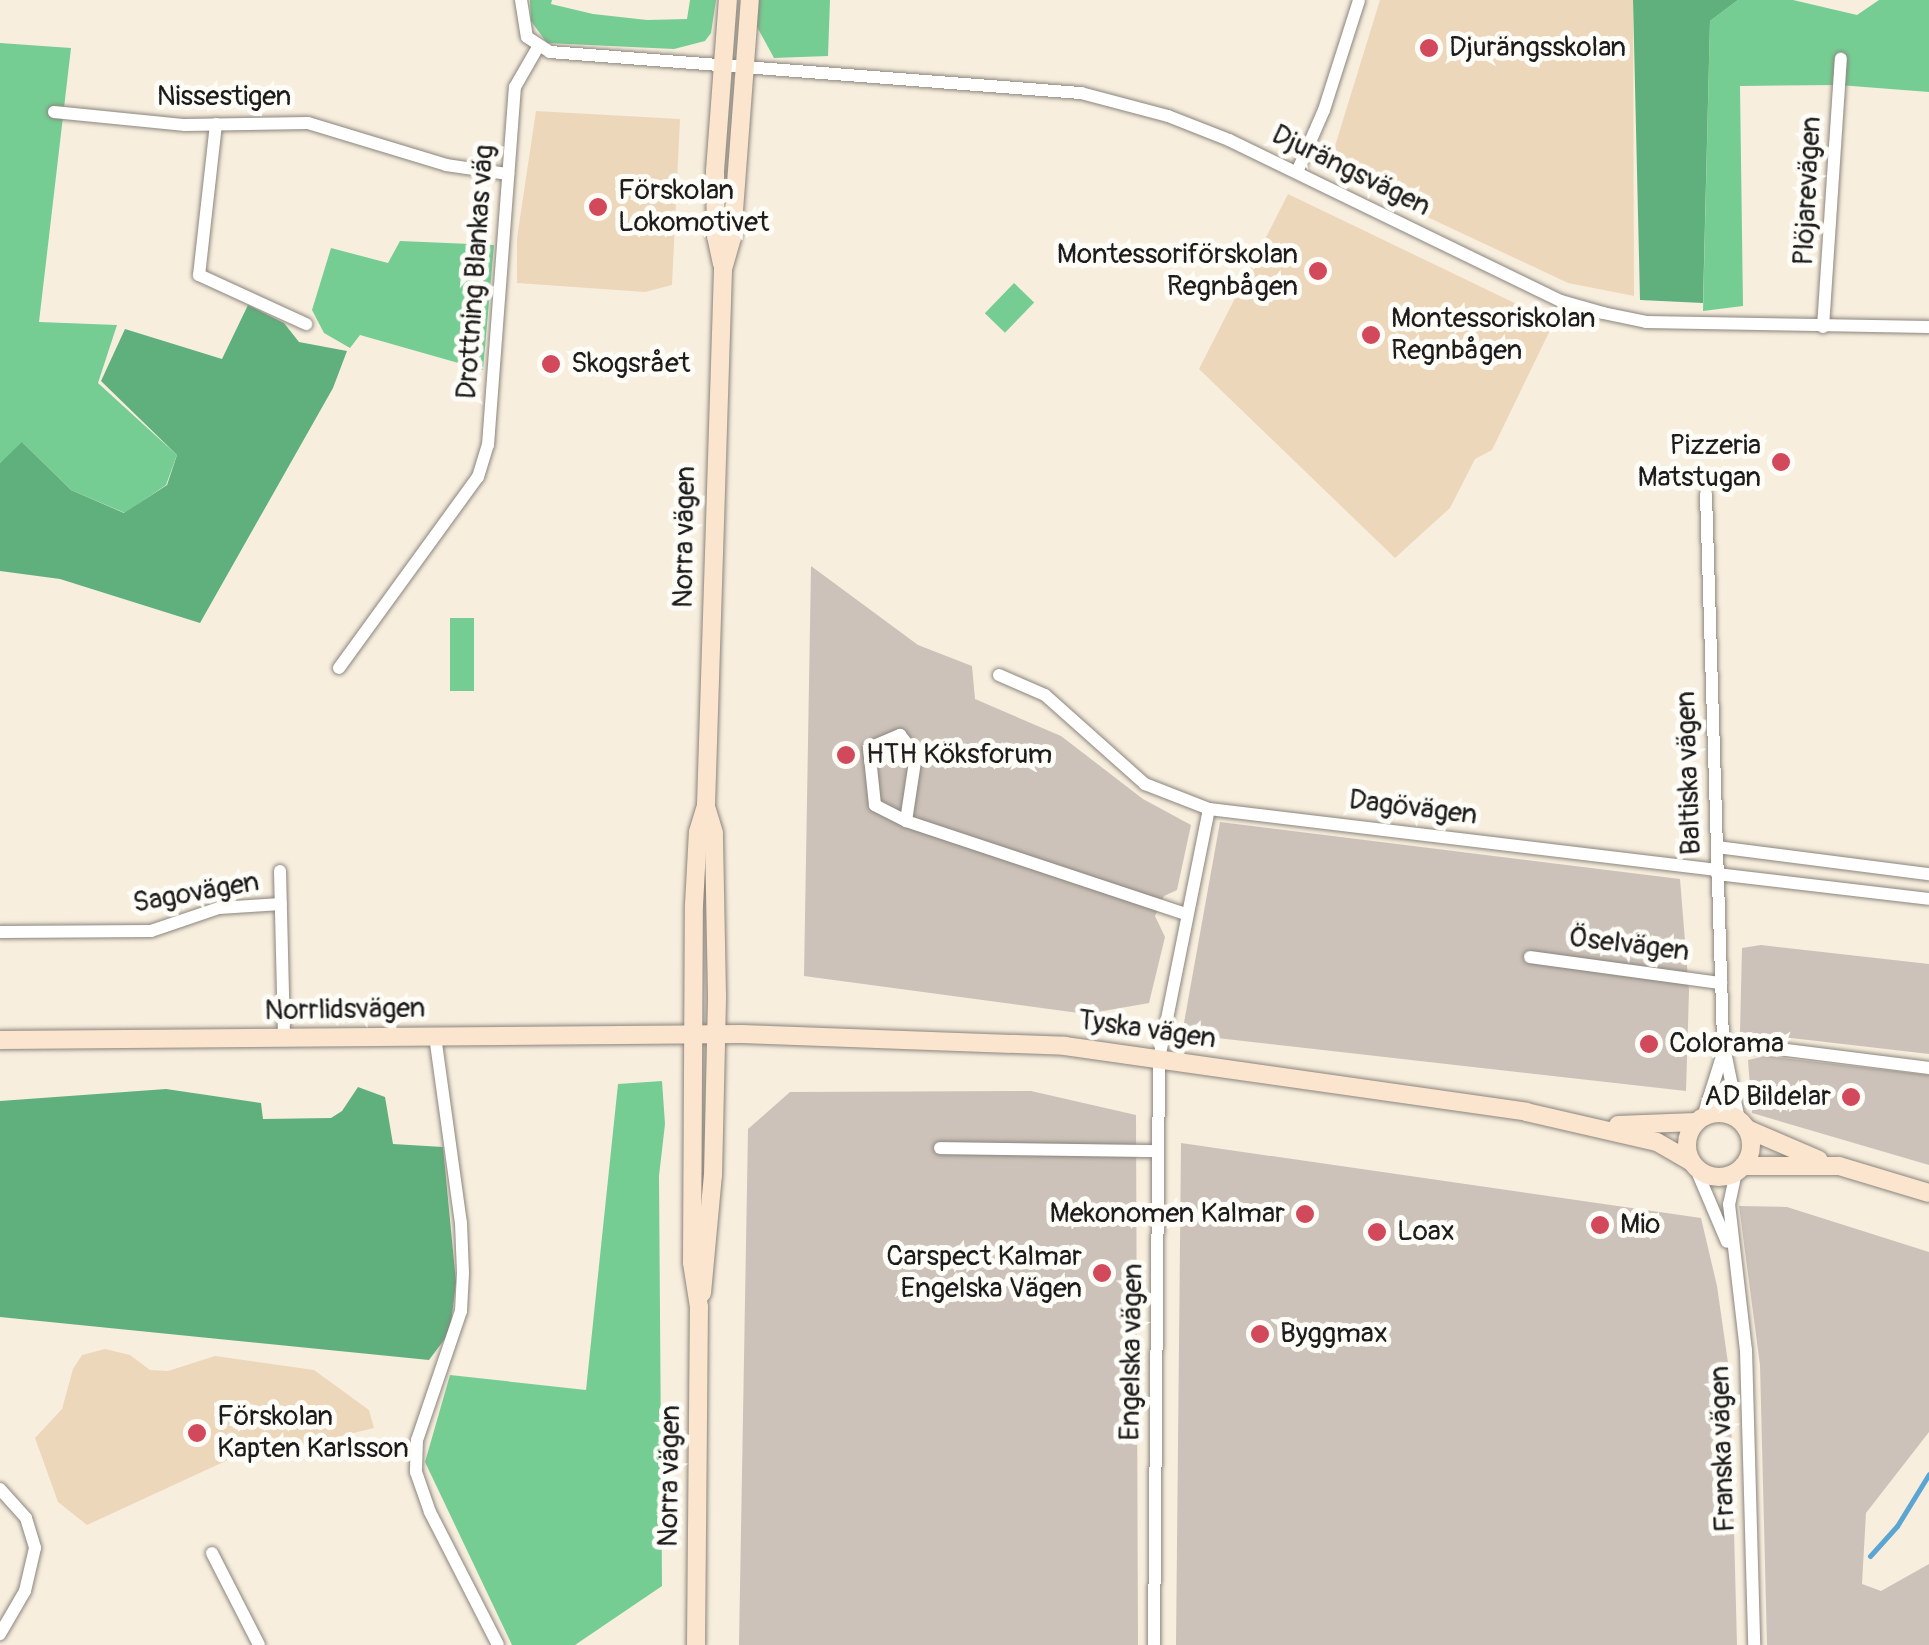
<!DOCTYPE html>
<meta charset="utf-8">
<style>
body{margin:0}
#map{position:relative;width:1929px;height:1645px;overflow:hidden;background:#f8eede;font-family:Pangolin,sans-serif}
div>[style]{position:absolute}
.built>*{inset:0;background:#edd7bb}
.industrial>*{inset:0;background:#ccc2b9}
.green>*{inset:0;background:#76cd93;transform-origin:0 0}
.forest>*{inset:0;background:#60b07d}
.stream>*{height:5px;margin:-2.5px;padding:0 2.5px;transform-origin:2.5px;border-radius:2.5px;background:#5aa5d2}
.roads{filter:drop-shadow(0 0 2px #8a857d) drop-shadow(0 0 2px #8a857d)}
.street>*{height:12px;margin:-6px;padding:0 6px;transform-origin:6px;border-radius:6px;background:#fff}
.secondary>*{height:18px;margin:-9px;padding:0 9px;transform-origin:9px;border-radius:9px;background:#fbe5cf}
.secondary>.ring{margin:-9px;padding:0;box-sizing:content-box;background:none;border:18px solid #fbe5cf;border-radius:50%}
.dots>*{width:28px;height:28px;translate:-50% -50%;box-sizing:border-box;border:5px solid #fdfcf7;border-radius:50%}
span{translate:-50% -50%;white-space:nowrap;text-align:center;line-height:1.15;-webkit-text-stroke:10px #fdfcf7;paint-order:stroke}
.poi-label{font-size:28px;color:#1c1c1c}
.left{translate:0 -50%;text-align:left}
.right{translate:-100% -50%;text-align:right}
.street-label{font-size:28px;color:#1c1c1c}
</style>
<div id="map">
<div class="built">
<div style="clip-path:polygon(1380px 0,1633px 0,1634px 296px,1568px 283px,1342px 177px,1335px 146px)"></div>
<div style="clip-path:polygon(536px 111px,680px 119px,672px 285px,645px 292px,517px 283px,517px 238px)"></div>
<div style="clip-path:polygon(1288px 194px,1554px 322px,1492px 450px,1475px 459px,1450px 508px,1395px 558px,1199px 369px)"></div>
<div style="clip-path:polygon(105px 1349px,130px 1355px,150px 1370px,168px 1371px,215px 1356px,314px 1370px,369px 1410px,374px 1428px,333px 1438px,322px 1447px,267px 1442px,87px 1525px,58px 1502px,35px 1438px,62px 1409px,73px 1369px,82px 1355px)"></div>
</div>
<div class="industrial">
<div style="clip-path:polygon(811px 566px,918px 645px,972px 666px,975px 699px,1061px 736px,1143px 799px,1191px 825px,1177px 890px,1164px 896px,1155px 916px,1165px 937px,1149px 1003px,1086px 1014px,804px 976px)"></div>
<div style="clip-path:polygon(1220px 822px,1680px 879px,1689px 991px,1686px 1091px,1182px 1034px)"></div>
<div style="clip-path:polygon(1761px 945px,1929px 964px,1929px 1054px,1740px 1032px,1742px 948px)"></div>
<div style="clip-path:polygon(1766px 1056px,1929px 1075px,1929px 1165px,1752px 1113px,1748px 1060px)"></div>
<div style="clip-path:polygon(1031px 1091px,1136px 1115px,1138px 1645px,739px 1645px,748px 1129px,790px 1092px)"></div>
<div style="clip-path:polygon(1181px 1143px,1701px 1218px,1717px 1286px,1730px 1377px,1737px 1645px,1176px 1645px)"></div>
<div style="clip-path:polygon(1739px 1206px,1787px 1207px,1929px 1252px,1929px 1432px,1866px 1513px,1862px 1584px,1881px 1591px,1929px 1564px,1929px 1645px,1767px 1645px,1760px 1365px)"></div>
</div>
<div class="green">
<div style="clip-path:polygon(530px 0,552px 0,551px 4px,593px 14px,647px 20px,687px 19px,690px 0,716px 0,711px 33px,705px 41px,674px 49px,547px 43px,531px 21px)"></div>
<div style="clip-path:polygon(758px 0,830px 0,828px 56px,774px 58px,756px 25px)"></div>
<div style="clip-path:polygon(1738px 0,1793px 0,1857px 15px,1879px 0,1929px 0,1929px 92px,1839px 85px,1740px 86px,1743px 306px,1703px 311px,1710px 21px)"></div>
<div style="clip-path:polygon(0 43px,71px 48px,39px 322px,117px 325px,98px 383px,177px 455px,166px 485px,125px 513px,71px 490px,23px 443px,0 463px)"></div>
<div style="clip-path:polygon(400px 241px,494px 245px,483px 370px,360px 335px,350px 348px,324px 333px,312px 310px,331px 248px,388px 263px)"></div>
<div style="left:1014px;top:283px;width:28px;height:42px;rotate:44deg"></div>
<div style="left:450px;top:618px;width:24px;height:73px"></div>
<div style="clip-path:polygon(662px 1081px,665px 1124px,659px 1176px,662px 1586px,575px 1645px,512px 1645px,425px 1462px,450px 1375px,586px 1390px,618px 1084px)"></div>
</div>
<div class="forest">
<div style="clip-path:polygon(1633px 0,1738px 0,1710px 21px,1703px 303px,1640px 300px)"></div>
<div style="clip-path:polygon(248px 305px,284px 323px,299px 342px,347px 351px,333px 388px,200px 623px,60px 579px,0 571px,0 463px,22px 442px,71px 490px,124px 513px,167px 485px,177px 455px,101px 381px,125px 329px,222px 359px)"></div>
<div style="clip-path:polygon(358px 1087px,385px 1097px,393px 1144px,443px 1147px,456px 1282px,450px 1332px,429px 1360px,0 1317px,0 1101px,166px 1089px,261px 1103px,263px 1119px,331px 1118px,342px 1111px)"></div>
</div>
<div class="stream">
<div style="left:1870px;top:1556px;width:40px;rotate:-48deg"></div>
<div style="left:1897px;top:1526px;width:61px;rotate:-58.4deg"></div>
</div>
<div class="roads">
<div class="street">
<div style="left:521px;top:0;width:37px;rotate:81deg"></div>
<div style="left:527px;top:37px;width:27px;rotate:33deg"></div>
<div style="left:550px;top:52px;width:533px;rotate:4.42deg"></div>
<div style="left:1081px;top:93px;width:90px;rotate:14.8deg"></div>
<div style="left:1168px;top:116px;width:66px;rotate:21.5deg"></div>
<div style="left:1229px;top:140px;width:369px;rotate:25.9deg"></div>
<div style="left:1561px;top:301px;width:44px;rotate:15.9deg"></div>
<div style="left:1603px;top:313px;width:44px;rotate:11.8deg"></div>
<div style="left:1646px;top:322px;width:283px;rotate:1deg"></div>
<div style="left:54px;top:112px;width:132px;rotate:5.7deg"></div>
<div style="left:185px;top:125px;width:123px;rotate:-0.9deg"></div>
<div style="left:308px;top:123px;width:144px;rotate:16.9deg"></div>
<div style="left:446px;top:165px;width:63px;rotate:8.3deg"></div>
<div style="left:216px;top:124px;width:152px;rotate:96.4deg"></div>
<div style="left:199px;top:275px;width:118px;rotate:24.6deg"></div>
<div style="left:1297px;top:172px;width:68px;rotate:-66.5deg"></div>
<div style="left:1324px;top:110px;width:115px;rotate:-72.3deg"></div>
<div style="left:1823px;top:327px;width:269px;rotate:-86.2deg"></div>
<div style="left:1706px;top:494px;width:548px;rotate:88.22deg"></div>
<div style="left:1723px;top:1042px;width:80px;rotate:78.4deg"></div>
<div style="left:339px;top:668px;width:236px;rotate:-54deg"></div>
<div style="left:478px;top:477px;width:34px;rotate:-73deg"></div>
<div style="left:488px;top:445px;width:359px;rotate:-85.7deg"></div>
<div style="left:515px;top:87px;width:46px;rotate:-60.1deg"></div>
<div style="left:999px;top:675px;width:50px;rotate:23.5deg"></div>
<div style="left:1045px;top:695px;width:134px;rotate:41.7deg"></div>
<div style="left:1145px;top:784px;width:69px;rotate:21.3deg"></div>
<div style="left:1209px;top:809px;width:512px;rotate:6.85deg"></div>
<div style="left:906px;top:821px;width:35px;rotate:-153deg"></div>
<div style="left:875px;top:805px;width:57px;rotate:-96deg"></div>
<div style="left:869px;top:748px;width:34px;rotate:-23deg"></div>
<div style="left:900px;top:735px;width:26px;rotate:51deg"></div>
<div style="left:916px;top:755px;width:67px;rotate:98.6deg"></div>
<div style="left:906px;top:821px;width:295px;rotate:18.4deg"></div>
<div style="left:1717px;top:847px;width:214px;rotate:7.3deg"></div>
<div style="left:280px;top:871px;width:166px;rotate:88.6deg"></div>
<div style="left:1717px;top:874px;width:213px;rotate:6.7deg"></div>
<div style="left:0;top:932px;width:151px;rotate:-0.4deg"></div>
<div style="left:151px;top:931px;width:72px;rotate:-18.7deg"></div>
<div style="left:219px;top:908px;width:62px;rotate:-3.7deg"></div>
<div style="left:1530px;top:957px;width:193px;rotate:7.8deg"></div>
<div style="left:435px;top:1036px;width:189px;rotate:82.1deg"></div>
<div style="left:461px;top:1223px;width:50px;rotate:87.7deg"></div>
<div style="left:463px;top:1273px;width:38px;rotate:93deg"></div>
<div style="left:461px;top:1311px;width:136px;rotate:108.8deg"></div>
<div style="left:417px;top:1440px;width:32px;rotate:92deg"></div>
<div style="left:416px;top:1472px;width:42px;rotate:70.7deg"></div>
<div style="left:430px;top:1512px;width:149px;rotate:62.9deg"></div>
<div style="left:1723px;top:1042px;width:208px;rotate:7.2deg"></div>
<div style="left:1703px;top:1117px;width:67px;rotate:-72.6deg"></div>
<div style="left:940px;top:1148px;width:218px;rotate:0.8deg"></div>
<div style="left:1696px;top:1169px;width:79px;rotate:67deg"></div>
<div style="left:1736px;top:1172px;width:33px;rotate:102deg"></div>
<div style="left:1729px;top:1204px;width:147px;rotate:83.4deg"></div>
<div style="left:1746px;top:1350px;width:295px;rotate:88.4deg"></div>
<div style="left:0;top:1489px;width:39px;rotate:48deg"></div>
<div style="left:26px;top:1518px;width:31px;rotate:73deg"></div>
<div style="left:35px;top:1548px;width:44px;rotate:103.1deg"></div>
<div style="left:25px;top:1591px;width:50px;rotate:120.2deg"></div>
<div style="left:212px;top:1553px;width:103px;rotate:62.9deg"></div>
<div style="left:1154px;top:1645px;width:586px;rotate:-89.51deg"></div>
<div style="left:1159px;top:1059px;width:255px;rotate:-78.7deg"></div>
</div>
<div class="secondary">
<div style="left:722px;top:264px;width:29px;rotate:-102deg"></div>
<div style="left:716px;top:236px;width:65px;rotate:-90.9deg"></div>
<div style="left:715px;top:171px;width:171px;rotate:-85.7deg"></div>
<div style="left:0;top:1040px;width:742px;rotate:-0.46deg"></div>
<div style="left:742px;top:1034px;width:323px;rotate:2.1deg"></div>
<div style="left:1065px;top:1046px;width:466px;rotate:8.1deg"></div>
<div style="left:1526px;top:1112px;width:134px;rotate:12.9deg"></div>
<div style="left:1657px;top:1142px;width:38px;rotate:30deg"></div>
<div class="ring" style="left:1687px;top:1113px;width:46px;height:46px"></div>
<div style="left:1618px;top:1125px;width:78px;rotate:-2.2deg"></div>
<div style="left:1747px;top:1129px;width:78px;rotate:23.3deg"></div>
<div style="left:1743px;top:1166px;width:96px"></div>
<div style="left:1839px;top:1166px;width:94px;rotate:16.7deg"></div>
<div style="left:702px;top:1293px;width:119px;rotate:-84.7deg"></div>
<div style="left:713px;top:1175px;width:179px;rotate:-88.7deg"></div>
<div style="left:717px;top:996px;width:163px;rotate:-91.1deg"></div>
<div style="left:714px;top:833px;width:28px;rotate:-107deg"></div>
<div style="left:696px;top:1645px;width:338px;rotate:-89.5deg"></div>
<div style="left:699px;top:1307px;width:45px;rotate:-99deg"></div>
<div style="left:692px;top:1263px;width:358px;rotate:-89.7deg"></div>
<div style="left:694px;top:905px;width:73px;rotate:-86.9deg"></div>
<div style="left:698px;top:832px;width:28px;rotate:-73deg"></div>
<div style="left:706px;top:805px;width:536px;rotate:-88.18deg"></div>
<div style="left:723px;top:269px;width:33px;rotate:-74deg"></div>
<div style="left:732px;top:237px;width:238px;rotate:-85.7deg"></div>
</div>
</div>
<div class="dots">
<div style="left:1429px;top:48px;background:#d1495b"></div>
<div style="left:598px;top:207px;background:#d1495b"></div>
<div style="left:1318px;top:271px;background:#d1495b"></div>
<div style="left:1371px;top:335px;background:#d1495b"></div>
<div style="left:551px;top:364px;background:#d1495b"></div>
<div style="left:1781px;top:462px;background:#d1495b"></div>
<div style="left:846px;top:755px;background:#d1495b"></div>
<div style="left:1649px;top:1044px;background:#d1495b"></div>
<div style="left:1851px;top:1097px;background:#d1495b"></div>
<div style="left:1305px;top:1214px;background:#d1495b"></div>
<div style="left:1600px;top:1225px;background:#d1495b"></div>
<div style="left:1377px;top:1232px;background:#d1495b"></div>
<div style="left:1102px;top:1273px;background:#d1495b"></div>
<div style="left:1260px;top:1334px;background:#d1495b"></div>
<div style="left:197px;top:1433px;background:#d1495b"></div>
</div>
<div class="poi-label">
<span class="left" style="left:1449px;top:48px">Djurängsskolan</span>
<span class="left" style="left:618px;top:207px">Förskolan<br>Lokomotivet</span>
<span class="right" style="left:1298px;top:271px">Montessoriförskolan<br>Regnbågen</span>
<span class="left" style="left:1391px;top:335px">Montessoriskolan<br>Regnbågen</span>
<span class="left" style="left:571px;top:364px">Skogsrået</span>
<span class="right" style="left:1761px;top:462px">Pizzeria<br>Matstugan</span>
<span class="left" style="left:866px;top:755px">HTH Köksforum</span>
<span class="left" style="left:1669px;top:1044px">Colorama</span>
<span class="right" style="left:1831px;top:1097px">AD Bildelar</span>
<span class="right" style="left:1285px;top:1214px">Mekonomen Kalmar</span>
<span class="left" style="left:1620px;top:1225px">Mio</span>
<span class="left" style="left:1397px;top:1232px">Loax</span>
<span class="right" style="left:1082px;top:1273px">Carspect Kalmar<br>Engelska Vägen</span>
<span class="left" style="left:1280px;top:1334px">Byggmax</span>
<span class="left" style="left:217px;top:1433px">Förskolan<br>Kapten Karlsson</span>
</div>
<div class="street-label">
<span style="left:224px;top:97px">Nissestigen</span>
<span style="left:1351px;top:171px;rotate:26deg">Djurängsvägen</span>
<span style="left:1808px;top:191px;rotate:-87deg">Plöjarevägen</span>
<span style="left:476px;top:272px;rotate:-86deg">Drottning Blankas väg</span>
<span style="left:685px;top:537px;rotate:-89deg">Norra vägen</span>
<span style="left:1689px;top:773px;rotate:-92deg">Baltiska vägen</span>
<span style="left:1413px;top:808px;rotate:7deg">Dagövägen</span>
<span style="left:196px;top:893px;rotate:-10deg">Sagovägen</span>
<span style="left:1629px;top:945px;rotate:7deg">Öselvägen</span>
<span style="left:345px;top:1010px;rotate:-1deg">Norrlidsvägen</span>
<span style="left:1147px;top:1030px;rotate:8deg">Tyska vägen</span>
<span style="left:1132px;top:1352px;rotate:-89deg">Engelska vägen</span>
<span style="left:1723px;top:1449px;rotate:-92deg">Franska vägen</span>
<span style="left:670px;top:1476px;rotate:-89deg">Norra vägen</span>
</div>
</div>
